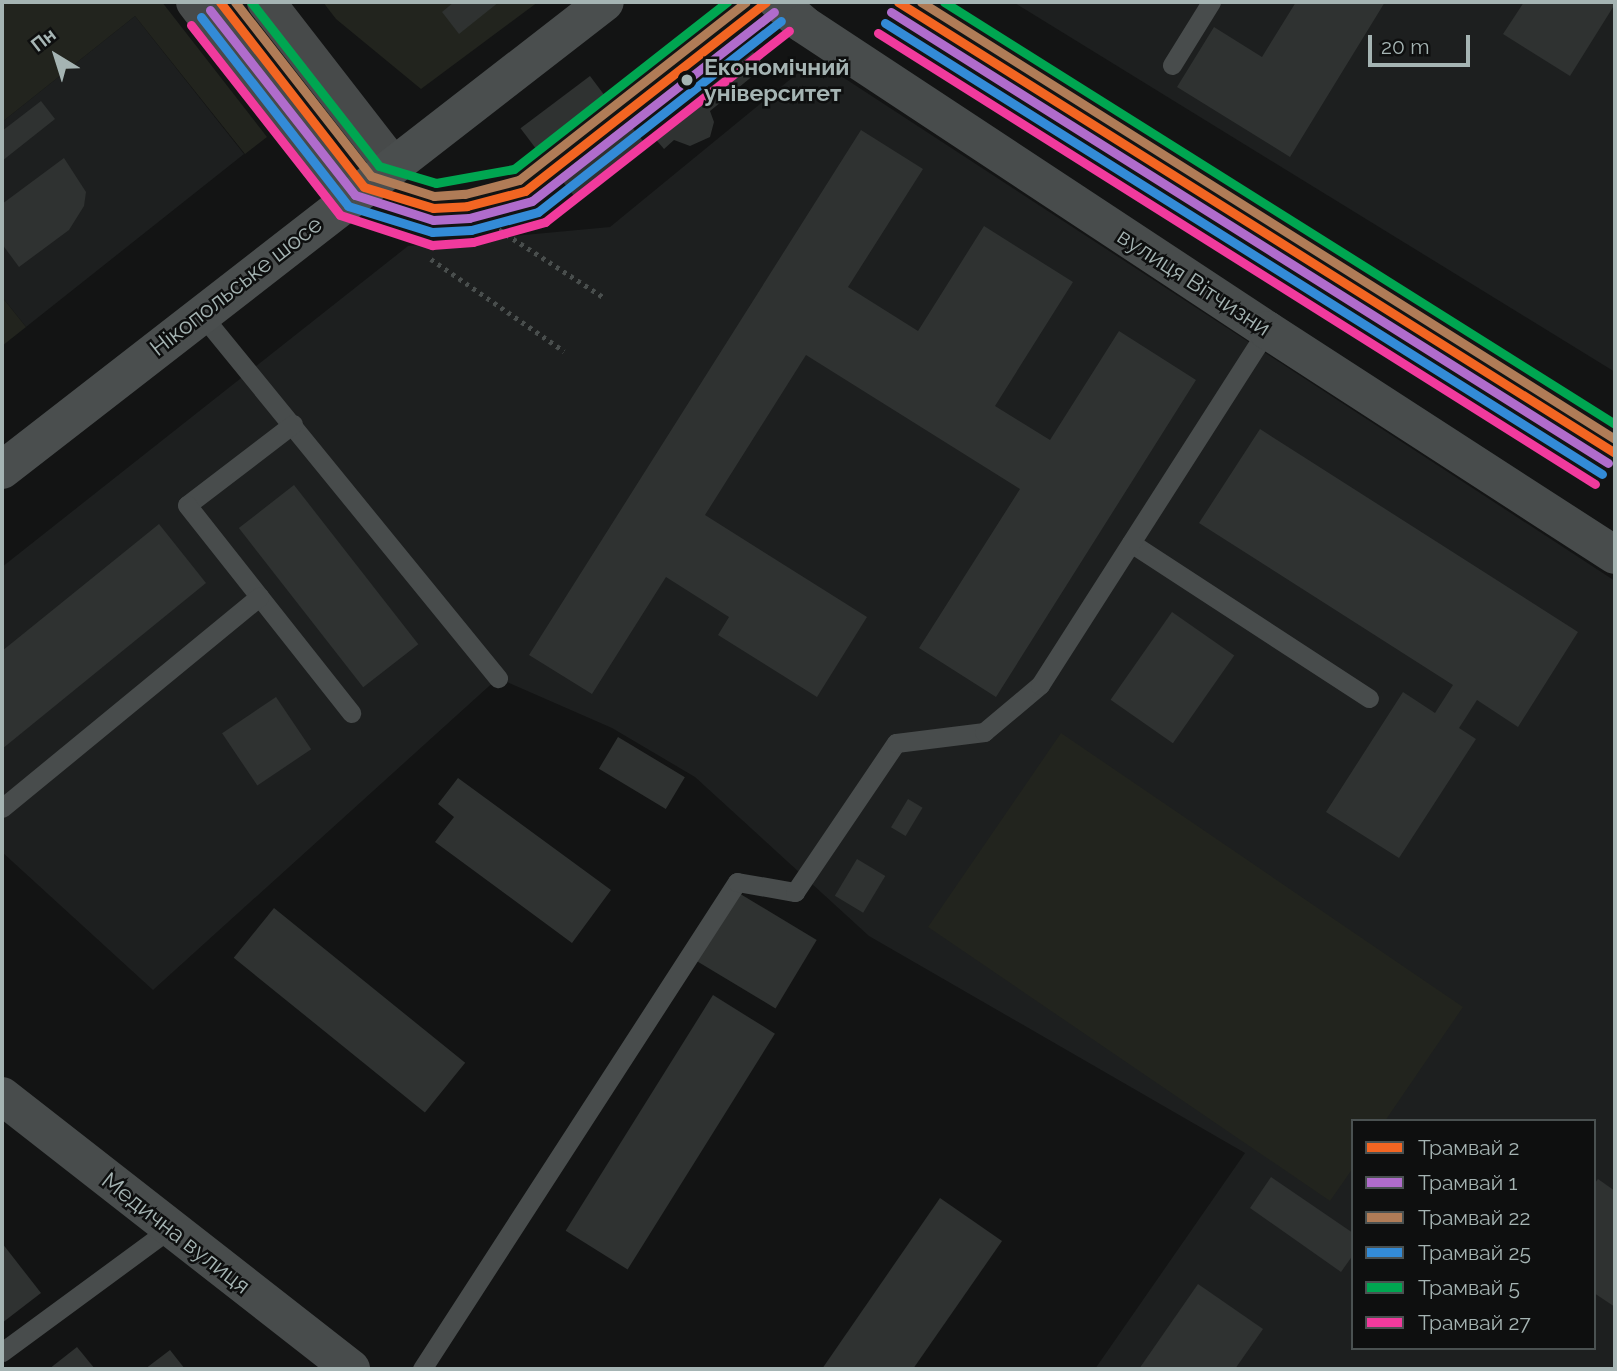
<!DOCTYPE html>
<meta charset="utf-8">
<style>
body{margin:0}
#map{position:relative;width:1617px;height:1371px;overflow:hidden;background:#131414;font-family:Raleway,sans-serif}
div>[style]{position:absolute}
.built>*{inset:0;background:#1d1f1f}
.green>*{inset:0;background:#22241e}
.building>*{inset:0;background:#2f3231;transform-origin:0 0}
.path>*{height:4.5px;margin-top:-2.25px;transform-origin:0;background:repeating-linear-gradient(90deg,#494e4d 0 3.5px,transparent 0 8.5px)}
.service>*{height:19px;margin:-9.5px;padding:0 9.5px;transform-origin:9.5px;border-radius:9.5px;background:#484c4c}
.minor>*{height:38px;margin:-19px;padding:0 19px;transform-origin:19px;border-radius:19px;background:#484c4c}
.secondary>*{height:38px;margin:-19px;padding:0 19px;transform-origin:19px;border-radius:19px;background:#474a4a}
.primary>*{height:38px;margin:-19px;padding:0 19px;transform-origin:19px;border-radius:19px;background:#4a4e4e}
.tram-1>*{height:9px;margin:-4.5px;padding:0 4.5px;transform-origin:4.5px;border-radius:4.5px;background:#f26522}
.tram-2>*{height:9px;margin:-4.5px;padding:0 4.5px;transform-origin:4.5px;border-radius:4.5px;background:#b06ccc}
.tram-3>*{height:9px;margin:-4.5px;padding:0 4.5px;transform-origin:4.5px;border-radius:4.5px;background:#b07c57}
.tram-4>*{height:9px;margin:-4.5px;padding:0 4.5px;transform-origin:4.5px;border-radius:4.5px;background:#338bd7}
.tram-5>*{height:9px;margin:-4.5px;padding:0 4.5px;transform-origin:4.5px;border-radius:4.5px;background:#00a651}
.tram-6>*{height:9px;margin:-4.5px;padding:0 4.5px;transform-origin:4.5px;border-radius:4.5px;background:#f13a9d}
.dots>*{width:19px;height:19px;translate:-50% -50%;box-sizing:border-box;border:4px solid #0e0f0f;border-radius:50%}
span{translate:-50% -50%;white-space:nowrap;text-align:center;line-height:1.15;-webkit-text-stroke:5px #0e0f0f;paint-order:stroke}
.stop-label{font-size:23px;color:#a5b4b3;font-weight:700}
.left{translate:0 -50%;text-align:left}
.street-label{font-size:23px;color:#a5b4b3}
.frame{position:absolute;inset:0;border:4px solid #a5b4b3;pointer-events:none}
.legend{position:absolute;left:1351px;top:1119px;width:245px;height:231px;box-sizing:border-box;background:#0e0f0f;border:2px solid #4a5151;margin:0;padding:9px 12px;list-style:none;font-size:21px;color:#a5b4b3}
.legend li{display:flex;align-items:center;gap:14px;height:35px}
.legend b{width:35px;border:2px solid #4a5151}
.north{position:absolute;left:21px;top:21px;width:70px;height:70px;-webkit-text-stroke:5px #0e0f0f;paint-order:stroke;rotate:322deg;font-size:19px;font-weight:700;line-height:28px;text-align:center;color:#a5b4b3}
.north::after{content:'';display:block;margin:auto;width:24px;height:32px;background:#a5b4b3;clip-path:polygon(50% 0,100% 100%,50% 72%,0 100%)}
.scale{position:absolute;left:1368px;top:35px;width:102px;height:32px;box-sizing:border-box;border:4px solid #a5b4b3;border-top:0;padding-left:9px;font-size:21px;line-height:24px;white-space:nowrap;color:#a5b4b3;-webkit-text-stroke:5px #0e0f0f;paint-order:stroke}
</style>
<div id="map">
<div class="built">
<div style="clip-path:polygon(1013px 2px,1615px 2px,1615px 372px)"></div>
<div style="clip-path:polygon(135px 16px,244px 154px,26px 327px,2px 297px,2px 122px)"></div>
<div style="clip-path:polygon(evenodd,815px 59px,1615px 581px,1615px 1369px,1095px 1369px,1245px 1153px,869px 936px,695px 777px,612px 728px,498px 678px,153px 990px,2px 852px,2px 567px,408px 246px,610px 227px,815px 59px,1353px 1121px,1594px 1121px,1594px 1348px,1353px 1348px,1353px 1121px)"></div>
</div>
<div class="green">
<div style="clip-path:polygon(2px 2px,162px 2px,267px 137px,245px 154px,135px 16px,2px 122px)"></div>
<div style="clip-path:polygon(323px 2px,538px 2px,421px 89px,336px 19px)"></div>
<div style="clip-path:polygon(2px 297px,26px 327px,2px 346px)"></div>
<div style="clip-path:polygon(1061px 733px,1463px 1007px,1385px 1121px,1353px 1121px,1353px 1168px,1330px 1201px,928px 927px)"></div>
</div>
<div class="building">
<div style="clip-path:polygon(454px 2px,499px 2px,459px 34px,442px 12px)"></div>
<div style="clip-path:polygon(1296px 2px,1385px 2px,1290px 157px,1177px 87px,1214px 27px,1262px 57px)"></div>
<div style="clip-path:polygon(1524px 2px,1615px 2px,1615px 4px,1570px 76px,1503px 34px)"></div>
<div style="clip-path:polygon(753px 52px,765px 66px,710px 111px,714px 122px,710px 137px,690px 146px,674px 140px,664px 149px,652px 135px)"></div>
<div style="left:590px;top:76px;width:25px;height:87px;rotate:53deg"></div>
<div style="clip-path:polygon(41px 101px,55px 119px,2px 161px,2px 131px)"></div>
<div style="left:628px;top:122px;width:28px;height:88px;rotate:52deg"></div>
<div style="clip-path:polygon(861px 130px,923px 169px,848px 287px,918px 331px,984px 226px,1073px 282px,995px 406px,1050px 440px,1119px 331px,1196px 380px,996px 697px,919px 648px,1020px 489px,806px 355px,705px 515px,867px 617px,817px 697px,718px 635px,729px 617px,666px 577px,592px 694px,529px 655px)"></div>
<div style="clip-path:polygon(64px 158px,86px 192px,84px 206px,69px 230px,19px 267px,2px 244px,2px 204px)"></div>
<div style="clip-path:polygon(1260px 429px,1578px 632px,1518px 727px,1477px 700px,1459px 728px,1476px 739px,1399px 858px,1326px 812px,1403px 692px,1435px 713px,1453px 685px,1199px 523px)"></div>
<div style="left:294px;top:485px;width:202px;height:70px;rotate:52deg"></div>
<div style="clip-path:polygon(159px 524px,206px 583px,2px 749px,2px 651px)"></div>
<div style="left:1172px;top:612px;width:76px;height:107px;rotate:35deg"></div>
<div style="left:276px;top:697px;width:63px;height:65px;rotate:56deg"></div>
<div style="left:618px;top:737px;width:78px;height:37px;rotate:31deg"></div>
<div style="clip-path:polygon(458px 778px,611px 890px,572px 943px,435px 842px,454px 817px,438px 804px)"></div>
<div style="left:908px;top:799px;width:17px;height:33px;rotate:31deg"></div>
<div style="left:857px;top:859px;width:33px;height:43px;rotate:31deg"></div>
<div style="left:737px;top:892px;width:93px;height:80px;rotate:31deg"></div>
<div style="left:274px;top:908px;width:246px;height:64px;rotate:39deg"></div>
<div style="left:713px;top:995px;width:73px;height:278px;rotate:32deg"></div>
<div style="clip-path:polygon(1271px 1177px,1353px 1233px,1353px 1255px,1341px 1272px,1250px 1208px)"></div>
<div style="clip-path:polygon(1598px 1179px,1615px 1191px,1615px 1307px,1594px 1293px,1594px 1184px)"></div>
<div style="clip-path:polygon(940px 1198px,1002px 1241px,913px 1369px,822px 1369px)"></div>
<div style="clip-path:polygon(2px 1243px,41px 1293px,2px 1323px)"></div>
<div style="clip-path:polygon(1198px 1284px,1263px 1329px,1235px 1369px,1139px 1369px)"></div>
<div style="clip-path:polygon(77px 1347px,95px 1369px,49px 1369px)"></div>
<div style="clip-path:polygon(170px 1350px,185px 1369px,145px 1369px)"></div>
</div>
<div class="path">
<div style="left:492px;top:225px;width:135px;rotate:32.9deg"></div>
<div style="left:431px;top:259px;width:162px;rotate:34.7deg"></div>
</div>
<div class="service">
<div style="left:1172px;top:65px;width:74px;rotate:-58.2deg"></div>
<div style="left:201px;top:314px;width:470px;rotate:50.8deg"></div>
<div style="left:293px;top:424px;width:133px;rotate:142.6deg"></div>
<div style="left:187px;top:505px;width:265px;rotate:51.7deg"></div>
<div style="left:1131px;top:543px;width:284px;rotate:33.1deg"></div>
<div style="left:2px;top:808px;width:333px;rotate:-39.4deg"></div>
<div style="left:2px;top:1352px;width:210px;rotate:-36.3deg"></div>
<div style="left:422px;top:1369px;width:580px;rotate:-57.1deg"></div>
<div style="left:737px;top:882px;width:59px;rotate:9.8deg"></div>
<div style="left:795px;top:892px;width:180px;rotate:-55.9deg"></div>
<div style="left:896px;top:743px;width:89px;rotate:-7.1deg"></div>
<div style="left:984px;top:732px;width:73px;rotate:-40deg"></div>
<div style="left:1040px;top:685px;width:421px;rotate:-57.4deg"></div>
</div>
<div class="minor">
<div style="left:778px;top:2px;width:33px;rotate:41deg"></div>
<div style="left:803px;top:24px;width:556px;rotate:33.4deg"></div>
<div style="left:1267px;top:330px;width:414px;rotate:32.9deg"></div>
<div style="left:2px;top:1096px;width:443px;rotate:38deg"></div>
</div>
<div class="secondary">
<div style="left:195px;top:2px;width:250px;rotate:52.5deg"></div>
<div style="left:266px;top:2px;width:207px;rotate:52.2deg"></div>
</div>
<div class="primary">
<div style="left:2px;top:470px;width:763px;rotate:-37.82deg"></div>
</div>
<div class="tram-1">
<div style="left:220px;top:2px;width:234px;rotate:52.1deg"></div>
<div style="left:364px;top:187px;width:72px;rotate:16.9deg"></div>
<div style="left:433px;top:208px;width:34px;rotate:-3deg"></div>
<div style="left:467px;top:206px;width:60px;rotate:-14.5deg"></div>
<div style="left:525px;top:191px;width:306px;rotate:-38.1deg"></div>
<div style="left:898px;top:2px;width:847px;rotate:32.17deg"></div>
</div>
<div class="tram-2">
<div style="left:210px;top:10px;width:235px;rotate:51.9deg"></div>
<div style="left:355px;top:195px;width:82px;rotate:17.8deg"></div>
<div style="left:433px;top:220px;width:36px;rotate:-3deg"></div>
<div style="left:469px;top:218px;width:65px;rotate:-15.1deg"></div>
<div style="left:532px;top:201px;width:307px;rotate:-38deg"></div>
<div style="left:891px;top:12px;width:847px;rotate:32.17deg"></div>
</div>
<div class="tram-3">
<div style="left:235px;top:2px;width:221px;rotate:52deg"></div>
<div style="left:371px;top:176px;width:66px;rotate:17.6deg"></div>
<div style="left:434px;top:196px;width:31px;rotate:-4deg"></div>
<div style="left:465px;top:194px;width:56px;rotate:-14.5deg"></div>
<div style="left:519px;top:180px;width:288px;rotate:-38.1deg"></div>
<div style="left:921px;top:2px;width:820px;rotate:32.2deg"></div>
</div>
<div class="tram-4">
<div style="left:201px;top:17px;width:239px;rotate:52.1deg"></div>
<div style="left:348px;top:206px;width:88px;rotate:17.2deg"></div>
<div style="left:432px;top:232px;width:39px;rotate:-3deg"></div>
<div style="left:471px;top:230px;width:69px;rotate:-15deg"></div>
<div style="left:538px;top:212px;width:309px;rotate:-38.2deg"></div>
<div style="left:885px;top:23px;width:847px;rotate:32.17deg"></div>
</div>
<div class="tram-5">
<div style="left:251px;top:2px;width:208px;rotate:52deg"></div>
<div style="left:379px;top:166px;width:59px;rotate:16.6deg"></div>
<div style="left:436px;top:183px;width:79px;rotate:-10.2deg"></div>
<div style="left:514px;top:169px;width:271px;rotate:-38.1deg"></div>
<div style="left:944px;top:2px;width:793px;rotate:32.17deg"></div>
</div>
<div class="tram-6">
<div style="left:191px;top:25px;width:241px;rotate:51.9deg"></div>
<div style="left:340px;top:215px;width:97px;rotate:18.1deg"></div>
<div style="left:432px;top:245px;width:41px;rotate:-4.2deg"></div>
<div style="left:473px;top:242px;width:75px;rotate:-15.5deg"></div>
<div style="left:545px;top:222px;width:310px;rotate:-38.1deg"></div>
<div style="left:878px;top:33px;width:847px;rotate:32.17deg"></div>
</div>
<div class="dots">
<div style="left:687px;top:80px;background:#a5b4b3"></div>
</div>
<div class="stop-label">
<span class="left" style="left:704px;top:80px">Економічний<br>університет</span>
</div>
<div class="street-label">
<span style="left:1194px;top:282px;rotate:33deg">вулиця Вітчизни</span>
<span style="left:236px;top:286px;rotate:-38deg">Нікопольське шосе</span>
<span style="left:176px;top:1233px;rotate:38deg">Медична вулиця</span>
</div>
<div class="frame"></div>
<ul class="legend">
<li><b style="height:9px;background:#f26522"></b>Трамвай 2</li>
<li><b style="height:9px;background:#b06ccc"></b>Трамвай 1</li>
<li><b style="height:9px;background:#b07c57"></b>Трамвай 22</li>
<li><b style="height:9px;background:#338bd7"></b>Трамвай 25</li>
<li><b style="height:9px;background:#00a651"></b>Трамвай 5</li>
<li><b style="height:9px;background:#f13a9d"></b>Трамвай 27</li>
</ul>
<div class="north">Пн</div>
<div class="scale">20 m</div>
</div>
